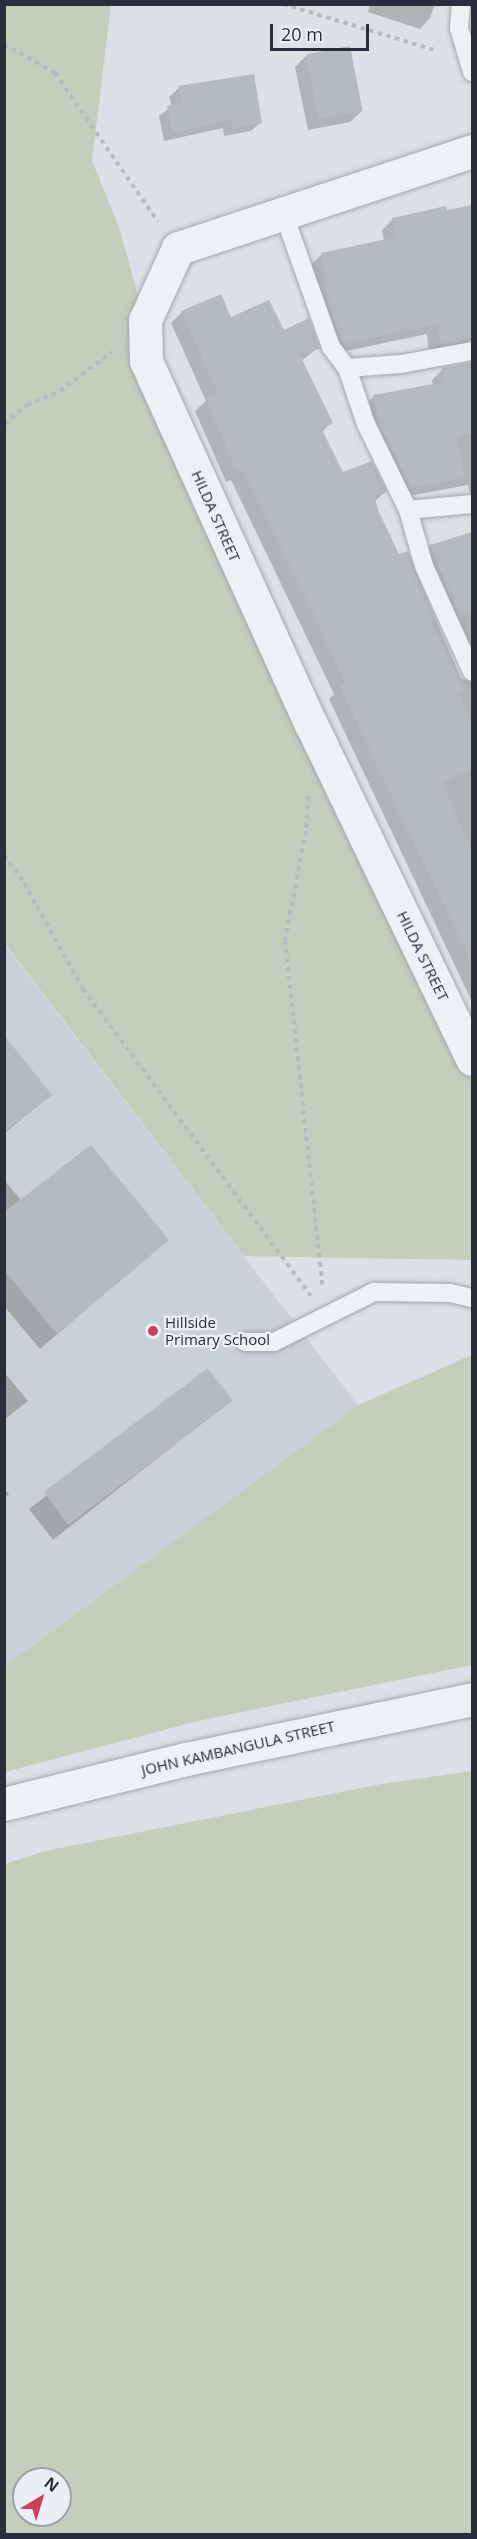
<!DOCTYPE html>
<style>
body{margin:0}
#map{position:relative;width:477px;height:2539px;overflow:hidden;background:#dce0e6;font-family:"Open Sans",sans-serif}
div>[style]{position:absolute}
.built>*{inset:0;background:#cad0d7}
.green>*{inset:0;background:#c3cfbd}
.shadow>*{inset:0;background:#0003;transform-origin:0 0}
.building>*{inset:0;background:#b3bac2;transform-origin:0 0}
.path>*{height:4px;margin-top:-2px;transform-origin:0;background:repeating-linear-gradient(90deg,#b6bbc0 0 4.5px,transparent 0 9px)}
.roads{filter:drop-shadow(0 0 2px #a2a7af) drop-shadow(0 0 2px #a2a7af)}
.service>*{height:18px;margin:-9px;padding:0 9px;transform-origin:9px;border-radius:9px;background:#eef1f4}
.minor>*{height:33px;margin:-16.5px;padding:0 16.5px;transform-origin:16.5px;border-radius:16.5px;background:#eef1f4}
.dots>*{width:16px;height:16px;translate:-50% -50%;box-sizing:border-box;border:3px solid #ebeff4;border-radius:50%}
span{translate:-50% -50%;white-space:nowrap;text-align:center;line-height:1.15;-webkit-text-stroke:4.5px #ebeff4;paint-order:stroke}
.street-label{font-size:15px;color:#262f3b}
.poi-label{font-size:15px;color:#262f3b}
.left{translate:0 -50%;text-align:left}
.frame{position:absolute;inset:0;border:6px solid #262f3b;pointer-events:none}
.north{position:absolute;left:12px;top:2467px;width:60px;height:60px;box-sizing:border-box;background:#ebeff4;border:2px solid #9ca2aa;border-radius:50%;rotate:38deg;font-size:16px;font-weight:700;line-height:24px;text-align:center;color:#262f3b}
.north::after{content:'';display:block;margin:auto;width:21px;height:27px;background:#ca4160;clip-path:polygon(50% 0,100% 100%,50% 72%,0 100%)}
.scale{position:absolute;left:270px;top:24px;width:99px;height:27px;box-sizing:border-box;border:3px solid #262f3b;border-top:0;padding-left:8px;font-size:18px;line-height:21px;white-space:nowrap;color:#262f3b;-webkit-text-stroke:4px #ebeff4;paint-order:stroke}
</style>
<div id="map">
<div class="built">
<div style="clip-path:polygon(4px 944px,358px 1405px,5px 1666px,4px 1666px)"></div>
</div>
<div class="green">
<div style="clip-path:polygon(5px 5px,111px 5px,92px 161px,119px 227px,145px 320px,472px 1059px,472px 1260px,244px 1256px,5px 944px)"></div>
<div style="clip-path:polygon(472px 1355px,472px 1665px,198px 1721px,5px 1772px,5px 1666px,358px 1405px)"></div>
<div style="clip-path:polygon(evenodd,472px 1771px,472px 2534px,5px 2534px,5px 1864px,45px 1851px,381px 1784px,472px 1771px,24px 2479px,60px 2479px,60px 2515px,24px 2515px,24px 2479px)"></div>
</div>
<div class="shadow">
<div style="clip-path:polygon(370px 4px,435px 4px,430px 18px,420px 29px,368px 12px)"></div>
<div style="clip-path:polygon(307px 55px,362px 111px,350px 122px,308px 130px,295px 67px)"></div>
<div style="clip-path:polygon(179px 88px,261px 122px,251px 131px,224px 136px,223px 128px,164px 141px,159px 116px,172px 106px,169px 97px)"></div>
<div style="clip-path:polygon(472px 207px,472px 338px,458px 351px,429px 356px,427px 334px,332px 354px,311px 265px,322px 254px,384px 241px,382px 230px,393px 219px)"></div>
<div style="clip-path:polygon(182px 312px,283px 332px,318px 348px,301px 361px,331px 422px,322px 432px,342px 474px,385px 492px,374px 502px,398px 555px,407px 553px,461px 678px,471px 682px,419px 557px,430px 546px,472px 534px,472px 1002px,329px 699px,334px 694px,231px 480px,226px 482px,195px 411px,206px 401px,171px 323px)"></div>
<div style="clip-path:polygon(472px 363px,472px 507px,468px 485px,398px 498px,363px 407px,374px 396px,433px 386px,432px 380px,443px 369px)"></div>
<div style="clip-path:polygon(4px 1037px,50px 1095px,4px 1134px)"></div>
<div style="clip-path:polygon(4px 1180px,23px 1202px,167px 1240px,40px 1349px,4px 1306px)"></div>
<div style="left:207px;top:1370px;width:39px;height:226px;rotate:52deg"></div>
<div style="clip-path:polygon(4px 1372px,28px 1401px,4px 1420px)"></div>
<div style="clip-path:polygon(4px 1488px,9px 1494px,4px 1499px)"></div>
</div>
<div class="building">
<div style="left:350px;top:46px;width:66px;height:45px;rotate:79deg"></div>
<div style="clip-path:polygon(254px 74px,262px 123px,233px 128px,232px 120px,173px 133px,167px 106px,182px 102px,178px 86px)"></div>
<div style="clip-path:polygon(472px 205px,472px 340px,440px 345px,438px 324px,343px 344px,329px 308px,321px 253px,396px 237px,392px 218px,446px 206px,447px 210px)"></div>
<div style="clip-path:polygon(221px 294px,231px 317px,269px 300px,284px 330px,309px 318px,320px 349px,299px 353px,333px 423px,321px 428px,343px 472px,372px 461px,387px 492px,374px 494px,378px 510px,399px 554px,408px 551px,436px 620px,431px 621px,464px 692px,459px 694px,472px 721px,472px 769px,443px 783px,472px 851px,472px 964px,339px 686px,345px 684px,317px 621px,242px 470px,237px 472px,206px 399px,218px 394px,181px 311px)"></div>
<div style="clip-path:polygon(472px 362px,472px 433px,457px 436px,465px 478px,410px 488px,379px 424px,373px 395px,444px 382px,442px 368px)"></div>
<div style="clip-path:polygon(472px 532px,472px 614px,459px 616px,430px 545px)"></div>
<div style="clip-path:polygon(4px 1035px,52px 1095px,4px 1132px)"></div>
<div style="clip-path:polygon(91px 1145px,169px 1240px,57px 1334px,4px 1270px,4px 1212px)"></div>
<div style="left:208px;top:1368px;width:41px;height:206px;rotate:53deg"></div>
</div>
<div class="path">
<div style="left:283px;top:4px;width:162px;rotate:16.9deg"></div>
<div style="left:4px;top:44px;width:59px;rotate:29.6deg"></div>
<div style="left:55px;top:73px;width:181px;rotate:55.3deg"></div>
<div style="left:4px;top:424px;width:30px;rotate:-40deg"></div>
<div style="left:27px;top:405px;width:36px;rotate:-23deg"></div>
<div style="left:60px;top:391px;width:65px;rotate:-36.9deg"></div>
<div style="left:308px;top:796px;width:35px;rotate:93deg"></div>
<div style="left:306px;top:831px;width:111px;rotate:100.9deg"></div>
<div style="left:285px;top:940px;width:350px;rotate:83.8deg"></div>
<div style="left:4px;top:855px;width:34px;rotate:54deg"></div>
<div style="left:24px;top:883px;width:121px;rotate:60.9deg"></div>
<div style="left:83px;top:989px;width:382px;rotate:53.4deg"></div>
</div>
<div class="roads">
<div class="service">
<div style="left:461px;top:4px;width:24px;rotate:95deg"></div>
<div style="left:459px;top:28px;width:46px;rotate:73.5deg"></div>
<div style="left:283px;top:212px;width:143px;rotate:70.4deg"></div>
<div style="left:331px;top:347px;width:26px;rotate:53deg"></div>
<div style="left:347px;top:368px;width:59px;rotate:71.3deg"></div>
<div style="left:366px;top:424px;width:96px;rotate:64deg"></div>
<div style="left:408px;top:510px;width:58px;rotate:74.1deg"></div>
<div style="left:424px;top:566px;width:116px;rotate:65.6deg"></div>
<div style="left:347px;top:368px;width:54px;rotate:-4.2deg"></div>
<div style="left:401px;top:364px;width:72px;rotate:-10.4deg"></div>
<div style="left:408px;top:510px;width:64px;rotate:-5.4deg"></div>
<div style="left:245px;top:1342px;width:29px"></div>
<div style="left:274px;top:1342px;width:112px;rotate:-26.6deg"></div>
<div style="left:374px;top:1292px;width:76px;rotate:0.8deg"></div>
<div style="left:450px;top:1293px;width:23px;rotate:13deg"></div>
</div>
<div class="minor">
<div style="left:472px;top:151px;width:310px;rotate:161.7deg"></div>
<div style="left:178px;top:248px;width:79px;rotate:114.6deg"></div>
<div style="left:145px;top:320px;width:41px;rotate:88.6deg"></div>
<div style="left:146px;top:361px;width:399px;rotate:65.6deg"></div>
<div style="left:311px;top:724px;width:372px;rotate:64.3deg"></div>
<div style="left:4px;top:1804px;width:187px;rotate:-13.9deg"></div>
<div style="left:186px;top:1759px;width:292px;rotate:-11.8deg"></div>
</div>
</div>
<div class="dots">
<div style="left:153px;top:1331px;background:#ca4160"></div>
</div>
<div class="street-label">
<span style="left:216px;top:516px;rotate:66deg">HILDA STREET</span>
<span style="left:423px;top:956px;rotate:64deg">HILDA STREET</span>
<span style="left:238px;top:1748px;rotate:-13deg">JOHN KAMBANGULA STREET</span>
</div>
<div class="poi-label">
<span class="left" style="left:165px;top:1331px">Hillside<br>Primary School</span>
</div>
<div class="frame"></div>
<div class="north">N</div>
<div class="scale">20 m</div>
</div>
